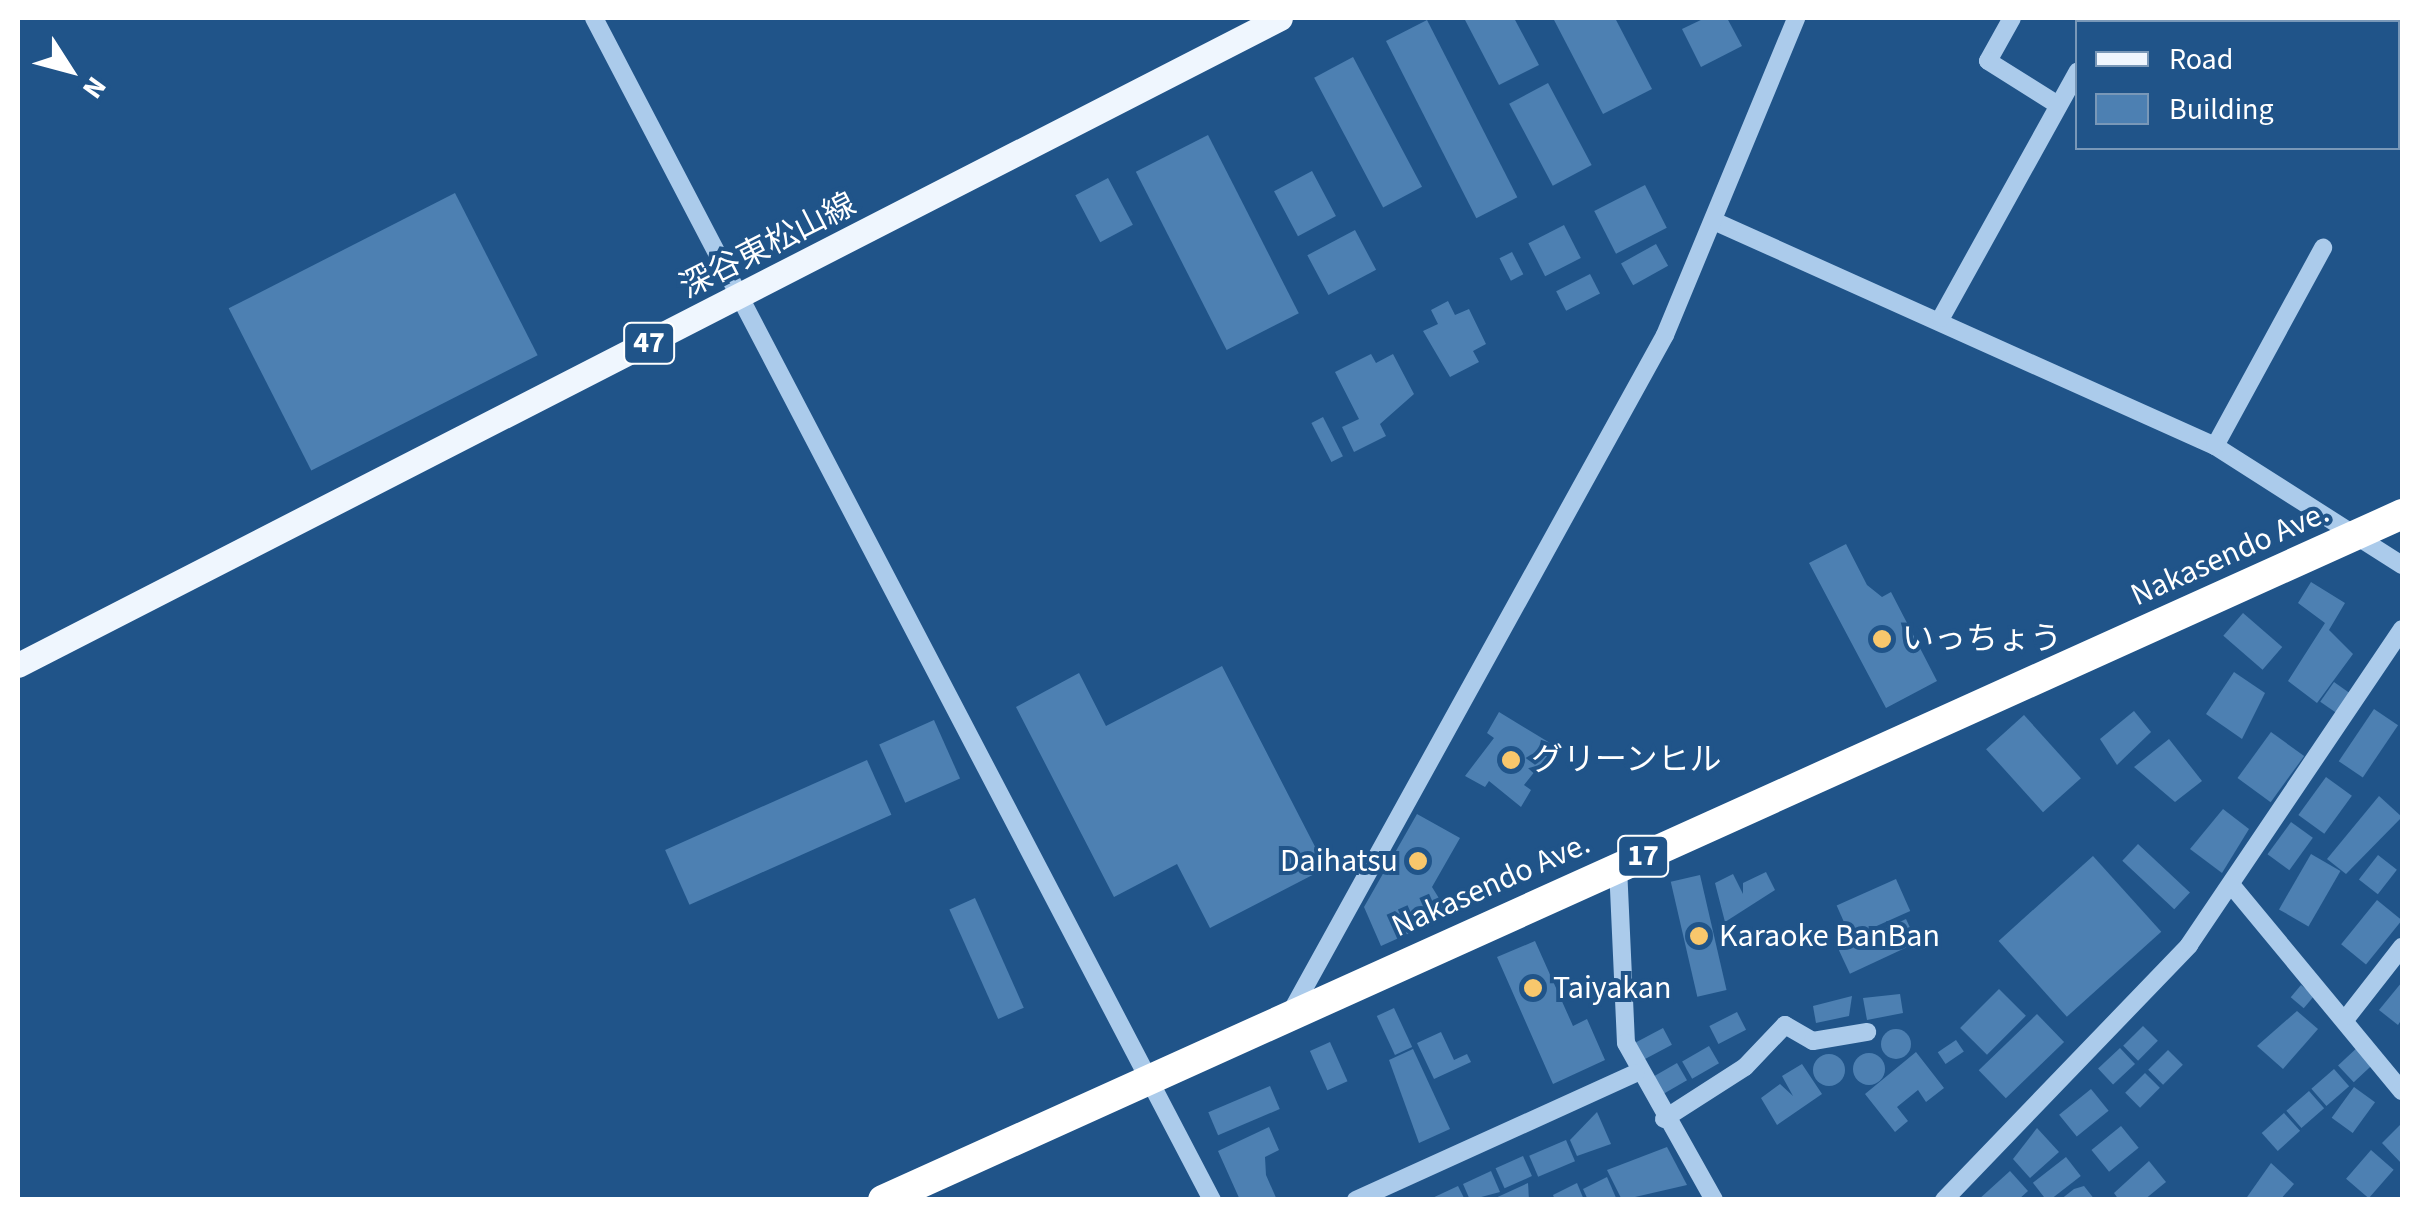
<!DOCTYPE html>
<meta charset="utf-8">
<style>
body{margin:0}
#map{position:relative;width:2420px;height:1217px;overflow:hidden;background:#205489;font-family:"Source Sans 3","Noto Sans JP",sans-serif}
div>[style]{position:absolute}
.building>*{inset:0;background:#4d80b2;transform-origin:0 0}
.round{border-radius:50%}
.minor>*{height:18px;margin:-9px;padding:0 9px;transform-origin:9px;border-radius:9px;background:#abcbeb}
.major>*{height:25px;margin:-12.5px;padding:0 12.5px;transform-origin:12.5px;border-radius:12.5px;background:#eff6fe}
.highway>*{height:30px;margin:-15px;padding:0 15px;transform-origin:15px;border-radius:15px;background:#fff}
.dots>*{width:28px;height:28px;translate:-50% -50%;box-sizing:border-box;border:5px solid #205489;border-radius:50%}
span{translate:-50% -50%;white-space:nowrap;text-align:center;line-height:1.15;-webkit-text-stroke:8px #205489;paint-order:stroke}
.shield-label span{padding:2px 8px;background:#205489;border:2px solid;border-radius:8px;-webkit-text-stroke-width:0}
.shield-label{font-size:30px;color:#fff;font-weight:700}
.street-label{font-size:32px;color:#fff}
.poi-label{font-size:32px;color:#fff}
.left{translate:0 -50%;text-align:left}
.right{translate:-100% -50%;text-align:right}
.frame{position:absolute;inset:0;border:20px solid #fff;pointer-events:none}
.legend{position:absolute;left:2075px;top:20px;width:325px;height:130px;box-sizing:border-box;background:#205489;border:2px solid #7998b8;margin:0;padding:12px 18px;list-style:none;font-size:30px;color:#fff}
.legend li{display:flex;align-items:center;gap:20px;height:50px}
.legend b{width:50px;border:2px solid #7998b8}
.north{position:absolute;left:20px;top:20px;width:100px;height:100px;-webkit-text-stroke:8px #205489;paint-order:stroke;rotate:126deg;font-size:28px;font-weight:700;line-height:40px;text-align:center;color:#fff}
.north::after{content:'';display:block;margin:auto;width:35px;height:45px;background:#fff;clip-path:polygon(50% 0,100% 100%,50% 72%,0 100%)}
</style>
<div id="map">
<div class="building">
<div style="clip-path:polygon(1464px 18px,1514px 18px,1539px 65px,1499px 85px)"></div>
<div style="clip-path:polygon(1553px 18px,1615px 18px,1652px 89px,1603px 114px)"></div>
<div style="clip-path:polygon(1705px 18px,1727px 18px,1742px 46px,1701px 67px,1682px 29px)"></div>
<div style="left:1427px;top:20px;width:199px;height:46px;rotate:63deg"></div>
<div style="left:1353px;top:57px;width:147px;height:44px;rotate:62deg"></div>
<div style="left:1548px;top:83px;width:93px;height:44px;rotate:62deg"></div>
<div style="left:1208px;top:135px;width:200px;height:81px;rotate:63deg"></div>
<div style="left:1312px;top:171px;width:51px;height:43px;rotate:62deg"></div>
<div style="left:1108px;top:178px;width:53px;height:37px;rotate:62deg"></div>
<div style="left:1645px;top:185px;width:48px;height:57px;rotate:63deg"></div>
<div style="left:455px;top:193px;width:182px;height:254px;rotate:63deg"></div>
<div style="left:1564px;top:225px;width:37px;height:40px;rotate:63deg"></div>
<div style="left:1355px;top:230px;width:45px;height:54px;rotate:62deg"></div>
<div style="left:1656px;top:244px;width:25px;height:40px;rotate:61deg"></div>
<div style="left:1512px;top:252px;width:25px;height:14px;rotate:63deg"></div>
<div style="left:1590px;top:274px;width:22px;height:38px;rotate:63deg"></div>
<div style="clip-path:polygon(1448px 301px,1455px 315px,1469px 309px,1486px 344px,1473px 351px,1479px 362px,1450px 377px,1423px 331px,1438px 324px,1431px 310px)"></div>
<div style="clip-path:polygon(1371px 354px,1376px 363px,1393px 354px,1414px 394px,1380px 424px,1386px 436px,1354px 452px,1342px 427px,1359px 419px,1335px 372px)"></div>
<div style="left:1323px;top:417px;width:44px;height:13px;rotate:63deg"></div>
<div style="clip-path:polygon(1846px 544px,1867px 585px,1882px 597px,1891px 592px,1937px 681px,1886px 708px,1809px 563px)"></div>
<div style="clip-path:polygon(2311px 582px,2345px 603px,2329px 630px,2353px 654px,2317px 703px,2288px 681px,2325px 623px,2298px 603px)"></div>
<div style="left:2243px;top:613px;width:52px;height:30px;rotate:41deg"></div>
<div style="clip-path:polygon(1222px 666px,1326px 868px,1210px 928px,1177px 864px,1114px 897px,1016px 707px,1079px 673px,1106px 726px)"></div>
<div style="clip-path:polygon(2234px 672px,2265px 693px,2242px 739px,2206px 714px)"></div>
<div style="left:2334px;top:682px;width:19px;height:24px;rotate:35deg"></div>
<div style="left:2374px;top:709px;width:29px;height:63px;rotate:34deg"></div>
<div style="clip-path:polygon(2134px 711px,2151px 732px,2117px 765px,2100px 739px)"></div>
<div style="clip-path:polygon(1499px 712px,1555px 746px,1524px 785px,1531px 790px,1521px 807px,1489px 781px,1485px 787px,1465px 776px,1494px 738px,1487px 733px)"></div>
<div style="left:2024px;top:715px;width:85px;height:51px;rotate:48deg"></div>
<div style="left:934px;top:720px;width:64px;height:60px;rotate:66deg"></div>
<div style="left:2271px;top:732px;width:41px;height:57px;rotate:36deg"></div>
<div style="clip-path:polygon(2169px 739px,2202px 781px,2175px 802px,2134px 767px)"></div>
<div style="left:867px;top:760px;width:60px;height:221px;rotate:66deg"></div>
<div style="left:2326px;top:777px;width:32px;height:47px;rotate:36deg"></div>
<div style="clip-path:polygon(2379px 796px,2402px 817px,2346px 874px,2327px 859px)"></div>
<div style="clip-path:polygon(2223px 809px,2249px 829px,2222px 873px,2190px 849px)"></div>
<div style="clip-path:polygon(1417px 814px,1460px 838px,1432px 887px,1445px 908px,1441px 919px,1381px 946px,1364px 907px)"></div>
<div style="left:2291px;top:822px;width:27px;height:40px;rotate:36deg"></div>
<div style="left:2138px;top:844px;width:71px;height:23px;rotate:43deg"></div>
<div style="left:2311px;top:854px;width:34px;height:64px;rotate:30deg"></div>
<div style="left:2378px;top:855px;width:24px;height:31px;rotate:38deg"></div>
<div style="left:2093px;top:856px;width:102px;height:127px;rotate:48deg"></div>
<div style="clip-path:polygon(1766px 872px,1775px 890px,1725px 922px,1715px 883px,1733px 874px,1743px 894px,1743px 883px)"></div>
<div style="left:1700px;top:875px;width:118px;height:30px;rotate:77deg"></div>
<div style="left:1896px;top:879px;width:35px;height:65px;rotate:66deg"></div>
<div style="left:975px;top:898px;width:120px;height:28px;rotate:66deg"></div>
<div style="left:2377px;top:900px;width:32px;height:57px;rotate:39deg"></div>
<div style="left:1906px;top:919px;width:26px;height:74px;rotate:65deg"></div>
<div style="clip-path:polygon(1535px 941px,1573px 1026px,1587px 1019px,1605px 1060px,1553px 1084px,1497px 957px)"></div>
<div style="clip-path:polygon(2402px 982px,2402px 1019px,2398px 1025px,2379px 1010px)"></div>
<div style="left:2301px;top:985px;width:17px;height:16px;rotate:40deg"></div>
<div style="left:1999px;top:989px;width:38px;height:55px;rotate:45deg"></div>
<div style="clip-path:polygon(1900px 994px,1903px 1013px,1867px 1020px,1863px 998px)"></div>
<div style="clip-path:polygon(1852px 996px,1849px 1016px,1816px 1023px,1813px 1006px)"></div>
<div style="left:1394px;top:1008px;width:43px;height:19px;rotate:65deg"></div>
<div style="clip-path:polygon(2297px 1011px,2318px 1029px,2283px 1069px,2257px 1046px)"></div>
<div style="left:1737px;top:1012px;width:20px;height:31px;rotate:63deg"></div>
<div style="left:2037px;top:1014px;width:39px;height:81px;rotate:46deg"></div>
<div style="left:2143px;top:1026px;width:21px;height:28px;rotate:45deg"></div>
<div style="left:1663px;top:1028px;width:19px;height:32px;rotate:62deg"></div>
<div class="round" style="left:1881px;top:1029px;width:30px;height:30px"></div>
<div style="clip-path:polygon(1441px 1032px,1454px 1060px,1467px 1054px,1471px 1062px,1434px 1079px,1417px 1043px)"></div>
<div style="left:1956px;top:1040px;width:14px;height:22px;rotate:56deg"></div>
<div style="left:1330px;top:1042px;width:43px;height:22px;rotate:66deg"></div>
<div style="left:2360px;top:1045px;width:23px;height:30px;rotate:47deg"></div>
<div style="left:1709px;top:1046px;width:20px;height:31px;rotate:60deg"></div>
<div style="left:2120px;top:1048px;width:22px;height:30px;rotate:47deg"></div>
<div style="clip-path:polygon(1413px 1049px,1450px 1129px,1419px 1143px,1389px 1060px)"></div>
<div style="left:2168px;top:1050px;width:21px;height:28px;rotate:45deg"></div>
<div style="clip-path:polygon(1916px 1052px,1944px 1088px,1926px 1102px,1918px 1090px,1897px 1107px,1908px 1121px,1895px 1132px,1865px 1094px)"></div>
<div class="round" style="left:1853px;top:1053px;width:32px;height:32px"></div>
<div class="round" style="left:1813px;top:1054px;width:32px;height:32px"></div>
<div style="left:1677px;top:1063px;width:20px;height:31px;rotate:60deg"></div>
<div style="clip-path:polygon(1802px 1064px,1822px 1094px,1777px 1125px,1761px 1098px,1780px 1084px,1793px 1096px,1782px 1076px)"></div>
<div style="left:2334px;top:1069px;width:23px;height:30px;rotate:49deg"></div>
<div style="left:2145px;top:1073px;width:21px;height:28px;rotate:45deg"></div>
<div style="left:1270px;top:1086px;width:25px;height:67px;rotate:67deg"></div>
<div style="left:2354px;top:1087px;width:26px;height:38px;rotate:36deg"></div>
<div style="left:2091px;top:1089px;width:28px;height:41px;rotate:51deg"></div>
<div style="left:2309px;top:1091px;width:23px;height:30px;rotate:49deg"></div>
<div style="clip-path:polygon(1597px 1112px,1611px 1144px,1577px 1156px,1570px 1140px)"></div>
<div style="left:2284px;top:1113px;width:24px;height:30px;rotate:48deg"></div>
<div style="clip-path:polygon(2402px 1123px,2402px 1164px,2382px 1143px)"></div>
<div style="left:2121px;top:1126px;width:28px;height:38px;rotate:51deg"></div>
<div style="clip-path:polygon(1269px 1127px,1279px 1150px,1265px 1157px,1266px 1175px,1277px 1200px,1240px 1200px,1218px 1151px)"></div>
<div style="clip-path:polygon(2037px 1128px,2059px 1152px,2030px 1178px,2013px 1159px)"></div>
<div style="left:1566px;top:1140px;width:23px;height:40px;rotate:67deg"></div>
<div style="clip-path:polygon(1667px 1147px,1687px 1185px,1622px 1200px,1607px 1170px)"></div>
<div style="left:2371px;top:1150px;width:30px;height:38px;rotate:41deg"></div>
<div style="left:1523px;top:1156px;width:22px;height:30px;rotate:66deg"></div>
<div style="left:2066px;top:1157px;width:24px;height:42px;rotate:52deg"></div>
<div style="clip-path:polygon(2149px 1161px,2166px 1182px,2144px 1200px,2119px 1200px,2114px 1193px)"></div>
<div style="clip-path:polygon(2271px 1163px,2294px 1184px,2280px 1200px,2245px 1200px)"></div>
<div style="clip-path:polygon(1491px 1171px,1500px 1192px,1470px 1200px,1463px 1184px)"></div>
<div style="clip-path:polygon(2010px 1171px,2028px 1191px,2018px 1200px,1978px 1200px)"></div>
<div style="clip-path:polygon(1607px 1177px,1617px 1200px,1588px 1200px,1583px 1189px)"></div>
<div style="clip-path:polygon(1528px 1183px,1529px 1200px,1491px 1200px)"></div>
<div style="clip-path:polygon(1577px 1183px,1584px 1200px,1555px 1200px,1553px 1195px)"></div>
<div style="clip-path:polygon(1458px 1186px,1465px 1200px,1428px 1200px)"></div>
<div style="clip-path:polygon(2084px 1186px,2095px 1200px,2060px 1200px,2074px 1189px)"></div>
</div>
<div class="minor">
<div style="left:594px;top:18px;width:1334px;rotate:62.4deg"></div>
<div style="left:2012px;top:18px;width:49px;rotate:119.2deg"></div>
<div style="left:1988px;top:61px;width:83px;rotate:32.2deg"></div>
<div style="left:1716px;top:222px;width:547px;rotate:24.18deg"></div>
<div style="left:2215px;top:446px;width:222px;rotate:32.5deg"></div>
<div style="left:1941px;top:318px;width:282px;rotate:-61deg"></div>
<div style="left:2215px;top:446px;width:226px;rotate:-61.4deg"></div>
<div style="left:1618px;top:867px;width:176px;rotate:87.4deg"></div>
<div style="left:1626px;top:1043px;width:180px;rotate:60.7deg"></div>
<div style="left:2233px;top:887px;width:265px;rotate:50.4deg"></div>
<div style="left:1291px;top:1012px;width:773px;rotate:-61.08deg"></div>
<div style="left:1665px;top:335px;width:343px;rotate:-67.5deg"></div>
<div style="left:2348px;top:1016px;width:88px;rotate:-52deg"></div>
<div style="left:1664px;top:1119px;width:96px;rotate:-32.7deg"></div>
<div style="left:1745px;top:1067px;width:58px;rotate:-46.4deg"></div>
<div style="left:1785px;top:1025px;width:32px;rotate:30deg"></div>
<div style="left:1813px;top:1041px;width:55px;rotate:-9.5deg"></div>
<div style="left:1356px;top:1200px;width:307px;rotate:-24.4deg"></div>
<div style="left:1944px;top:1200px;width:354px;rotate:-46.1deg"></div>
<div style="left:2189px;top:945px;width:381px;rotate:-56deg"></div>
</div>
<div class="major">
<div style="left:18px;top:665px;width:1418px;rotate:-27.14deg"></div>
</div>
<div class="highway">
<div style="left:883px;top:1200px;width:1667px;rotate:-24.3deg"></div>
</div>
<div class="dots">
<div style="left:1882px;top:639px;background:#f8c76c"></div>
<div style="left:1511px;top:760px;background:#f8c76c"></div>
<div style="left:1418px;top:861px;background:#f8c76c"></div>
<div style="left:1699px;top:936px;background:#f8c76c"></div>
<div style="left:1533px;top:988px;background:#f8c76c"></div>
</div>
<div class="shield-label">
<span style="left:649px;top:343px">47</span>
<span style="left:1643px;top:856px">17</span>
</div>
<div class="street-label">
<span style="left:768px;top:246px;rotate:-27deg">深谷東松山線</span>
<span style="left:2230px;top:554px;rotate:-24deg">Nakasendo Ave.</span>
<span style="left:1491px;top:885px;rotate:-24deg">Nakasendo Ave.</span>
</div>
<div class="poi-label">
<span class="left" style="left:1902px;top:639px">いっちょう</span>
<span class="left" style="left:1531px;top:760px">グリーンヒル</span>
<span class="right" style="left:1398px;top:861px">Daihatsu</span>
<span class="left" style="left:1719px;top:936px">Karaoke BanBan</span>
<span class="left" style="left:1553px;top:988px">Taiyakan</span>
</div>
<div class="frame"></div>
<ul class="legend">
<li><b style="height:12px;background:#eff6fe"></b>Road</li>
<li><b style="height:28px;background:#4d80b2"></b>Building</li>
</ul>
<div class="north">N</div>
</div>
